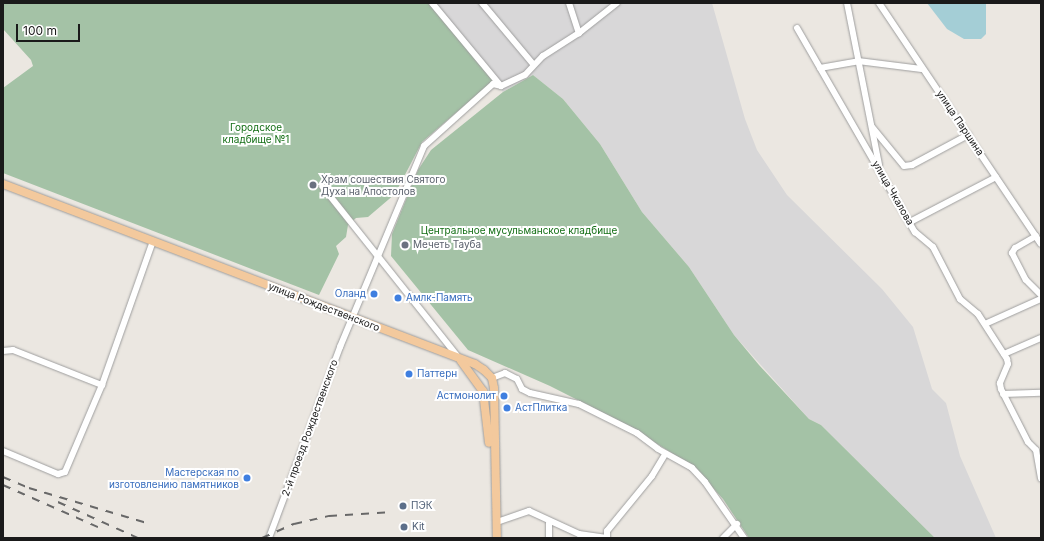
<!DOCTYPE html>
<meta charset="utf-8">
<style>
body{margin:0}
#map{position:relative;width:1044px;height:541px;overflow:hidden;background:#ebe7e1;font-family:Inter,sans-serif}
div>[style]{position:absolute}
.residential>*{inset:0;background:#d8d7d8}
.cemetery>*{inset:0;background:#a4c2a6}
.water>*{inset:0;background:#a4ced6}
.roads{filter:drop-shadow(0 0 1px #9e9e9e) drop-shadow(0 0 1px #9e9e9e)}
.minor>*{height:6px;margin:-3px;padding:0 3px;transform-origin:3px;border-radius:3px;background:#fff}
.major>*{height:8px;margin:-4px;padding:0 4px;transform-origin:4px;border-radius:4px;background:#f3c99d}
.rail>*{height:1.5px;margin-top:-0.75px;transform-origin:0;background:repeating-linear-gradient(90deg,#686868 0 8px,transparent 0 16px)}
.dots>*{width:11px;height:11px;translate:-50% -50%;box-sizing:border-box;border:2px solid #fff;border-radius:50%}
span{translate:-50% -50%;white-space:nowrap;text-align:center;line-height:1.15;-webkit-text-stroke:4px #fff;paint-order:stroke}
.street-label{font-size:10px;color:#1a1a1a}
.park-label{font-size:10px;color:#136e15}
.worship-label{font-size:10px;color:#5b616d}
.left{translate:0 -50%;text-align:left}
.shop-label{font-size:10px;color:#366cbe}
.right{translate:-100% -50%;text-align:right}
.service-label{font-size:10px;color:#4e5e75}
.frame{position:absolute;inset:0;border:4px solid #1a1a1a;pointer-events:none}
.scale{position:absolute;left:16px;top:24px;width:64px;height:18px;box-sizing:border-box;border:2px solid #1a1a1a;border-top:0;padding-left:5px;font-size:12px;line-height:14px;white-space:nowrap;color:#1a1a1a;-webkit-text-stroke:3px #fff;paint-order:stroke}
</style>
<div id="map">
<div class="residential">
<div style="clip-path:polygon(430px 3px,712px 3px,745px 119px,757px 150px,787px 195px,882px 289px,913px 327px,932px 389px,946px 403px,960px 456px,996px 538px,935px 538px,821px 425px,809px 419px,734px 335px,689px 267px,642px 212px,600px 144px,563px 99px,533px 75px,503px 92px)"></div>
</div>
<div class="cemetery">
<div style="clip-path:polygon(3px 3px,430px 3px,494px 80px,422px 142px,395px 194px,368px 217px,356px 218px,348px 225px,346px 237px,336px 246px,339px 254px,319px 295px,3px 173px,3px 88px,33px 66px,31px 60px,3px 29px)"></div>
<div style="clip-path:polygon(533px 75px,563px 99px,600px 144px,642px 212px,689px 267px,734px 335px,759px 365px,809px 419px,821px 425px,935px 538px,749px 538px,723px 499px,694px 467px,627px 425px,550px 386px,468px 350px,391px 256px,392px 234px,418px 170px,431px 150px,503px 92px)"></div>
</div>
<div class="water">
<div style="clip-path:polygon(927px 3px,986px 3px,986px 34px,981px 39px,964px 39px,947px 29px)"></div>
</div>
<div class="roads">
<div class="minor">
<div style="left:432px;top:3px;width:108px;rotate:50.3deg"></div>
<div style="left:482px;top:3px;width:80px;rotate:50.1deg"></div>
<div style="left:569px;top:3px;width:32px;rotate:72deg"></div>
<div style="left:847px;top:3px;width:165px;rotate:78.8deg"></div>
<div style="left:879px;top:3px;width:290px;rotate:56.1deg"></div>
<div style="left:797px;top:28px;width:236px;rotate:60deg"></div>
<div style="left:915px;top:232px;width:23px;rotate:40deg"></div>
<div style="left:933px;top:247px;width:59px;rotate:62.6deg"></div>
<div style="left:960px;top:299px;width:23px;rotate:40deg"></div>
<div style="left:978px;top:314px;width:54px;rotate:57.2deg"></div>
<div style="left:1007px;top:359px;width:5px;rotate:79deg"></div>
<div style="left:1008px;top:364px;width:21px;rotate:113deg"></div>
<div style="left:1000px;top:383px;width:6px;rotate:81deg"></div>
<div style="left:1001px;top:389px;width:59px;rotate:63deg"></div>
<div style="left:1028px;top:442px;width:11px;rotate:45deg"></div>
<div style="left:1036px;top:450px;width:29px;rotate:80deg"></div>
<div style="left:820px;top:68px;width:39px;rotate:-10deg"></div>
<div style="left:858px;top:61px;width:64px;rotate:7.1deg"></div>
<div style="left:872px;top:127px;width:50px;rotate:50.6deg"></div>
<div style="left:904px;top:166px;width:8px;rotate:-7deg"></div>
<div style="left:912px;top:165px;width:64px;rotate:-28.2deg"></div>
<div style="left:322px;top:186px;width:218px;rotate:51.5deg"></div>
<div style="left:910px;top:222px;width:97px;rotate:-27.6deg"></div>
<div style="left:1036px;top:236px;width:24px;rotate:150deg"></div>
<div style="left:1015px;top:248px;width:6px;rotate:121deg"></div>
<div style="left:1012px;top:253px;width:30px;rotate:63deg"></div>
<div style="left:1026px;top:280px;width:21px;rotate:45deg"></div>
<div style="left:985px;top:324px;width:61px;rotate:-24.1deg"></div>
<div style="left:3px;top:351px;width:10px;rotate:-6deg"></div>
<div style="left:13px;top:350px;width:96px;rotate:21.5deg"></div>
<div style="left:1004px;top:354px;width:40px;rotate:-23.4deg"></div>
<div style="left:492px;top:378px;width:14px;rotate:-21deg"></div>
<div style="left:505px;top:373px;width:13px;rotate:27deg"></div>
<div style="left:517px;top:379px;width:11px;rotate:63deg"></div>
<div style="left:522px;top:389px;width:9px;rotate:27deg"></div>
<div style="left:530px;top:393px;width:50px;rotate:12.7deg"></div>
<div style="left:579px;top:404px;width:65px;rotate:26.6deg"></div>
<div style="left:637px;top:433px;width:26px;rotate:37deg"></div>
<div style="left:658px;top:449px;width:39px;rotate:29deg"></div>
<div style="left:692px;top:468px;width:19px;rotate:47deg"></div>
<div style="left:705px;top:482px;width:68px;rotate:55.1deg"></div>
<div style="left:1003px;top:394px;width:38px;rotate:-2deg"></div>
<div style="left:3px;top:451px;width:60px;rotate:22.7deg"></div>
<div style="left:58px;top:474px;width:7px;rotate:-16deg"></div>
<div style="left:65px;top:472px;width:95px;rotate:-67deg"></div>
<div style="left:102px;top:385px;width:153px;rotate:-70.5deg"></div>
<div style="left:497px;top:522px;width:34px;rotate:-19deg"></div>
<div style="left:529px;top:511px;width:55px;rotate:24.7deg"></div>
<div style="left:579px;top:534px;width:28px;rotate:8deg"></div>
<div style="left:549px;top:523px;width:15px;rotate:90deg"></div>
<div style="left:269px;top:538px;width:204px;rotate:-69.6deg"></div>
<div style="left:340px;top:347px;width:218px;rotate:-67.3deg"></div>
<div style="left:424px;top:146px;width:93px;rotate:-41.9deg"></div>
<div style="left:493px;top:84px;width:8px;rotate:14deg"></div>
<div style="left:501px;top:86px;width:26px;rotate:-25deg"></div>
<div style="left:525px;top:75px;width:26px;rotate:-47deg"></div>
<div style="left:543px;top:56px;width:43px;rotate:-32.6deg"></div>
<div style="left:579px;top:33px;width:48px;rotate:-38.3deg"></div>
<div style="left:607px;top:538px;width:7px;rotate:-90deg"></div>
<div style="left:607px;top:531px;width:71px;rotate:-50.7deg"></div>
<div style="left:652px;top:476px;width:26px;rotate:-59deg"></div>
<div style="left:723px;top:538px;width:20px;rotate:-45deg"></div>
</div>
<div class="major">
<div style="left:3px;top:184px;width:505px;rotate:20.87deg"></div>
<div style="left:475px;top:364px;width:11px;rotate:34deg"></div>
<div style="left:484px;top:370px;width:11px;rotate:45deg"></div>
<div style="left:492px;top:378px;width:10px;rotate:79deg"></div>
<div style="left:494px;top:388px;width:150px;rotate:88.9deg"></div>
<div style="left:461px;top:361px;width:37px;rotate:54deg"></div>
<div style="left:483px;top:391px;width:52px;rotate:83.4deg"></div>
</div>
</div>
<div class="rail">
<div style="left:3px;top:477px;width:28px;rotate:23deg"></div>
<div style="left:29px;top:488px;width:123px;rotate:16.5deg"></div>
<div style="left:3px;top:485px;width:104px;rotate:23.9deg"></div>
<div style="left:58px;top:502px;width:88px;rotate:24.2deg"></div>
<div style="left:262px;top:538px;width:35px;rotate:-24deg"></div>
<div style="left:294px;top:524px;width:36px;rotate:-13deg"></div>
<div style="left:329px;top:516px;width:64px;rotate:-3.6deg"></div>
</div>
<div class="dots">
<div style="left:313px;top:185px;background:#6b7280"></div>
<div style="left:405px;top:245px;background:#6b7280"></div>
<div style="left:374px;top:294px;background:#3f7fe0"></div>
<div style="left:398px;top:298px;background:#3f7fe0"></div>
<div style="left:409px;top:374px;background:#3f7fe0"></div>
<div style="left:504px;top:396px;background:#3f7fe0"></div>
<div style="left:507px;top:408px;background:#3f7fe0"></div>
<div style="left:247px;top:478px;background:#3f7fe0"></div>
<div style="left:403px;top:506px;background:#5c6f8a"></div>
<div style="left:404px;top:527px;background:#5c6f8a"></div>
</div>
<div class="street-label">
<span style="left:960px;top:123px;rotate:56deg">улица Паршина</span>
<span style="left:893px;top:193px;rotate:60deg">улица Чкалова</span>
<span style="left:324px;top:307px;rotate:21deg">улица Рождественского</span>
<span style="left:310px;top:428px;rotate:-70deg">2-й проезд Рождественского</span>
</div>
<div class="park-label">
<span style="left:256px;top:133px">Городское<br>кладбище №1</span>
<span style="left:519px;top:231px">Центральное мусульманское кладбище</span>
</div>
<div class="worship-label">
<span class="left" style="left:321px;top:185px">Храм сошествия Святого<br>Духа на Апостолов</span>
<span class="left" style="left:413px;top:245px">Мечеть Тауба</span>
</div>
<div class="shop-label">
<span class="right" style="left:366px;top:294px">Оланд</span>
<span class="left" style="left:406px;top:298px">Амлк-Память</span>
<span class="left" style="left:417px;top:374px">Паттерн</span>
<span class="right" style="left:496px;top:396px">Астмонолит</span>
<span class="left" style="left:515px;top:408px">АстПлитка</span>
<span class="right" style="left:239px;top:478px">Мастерская по<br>изготовлению памятников</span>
</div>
<div class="service-label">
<span class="left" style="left:411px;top:506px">ПЭК</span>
<span class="left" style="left:412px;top:527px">Kit</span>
</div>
<div class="frame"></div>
<div class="scale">100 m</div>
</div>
